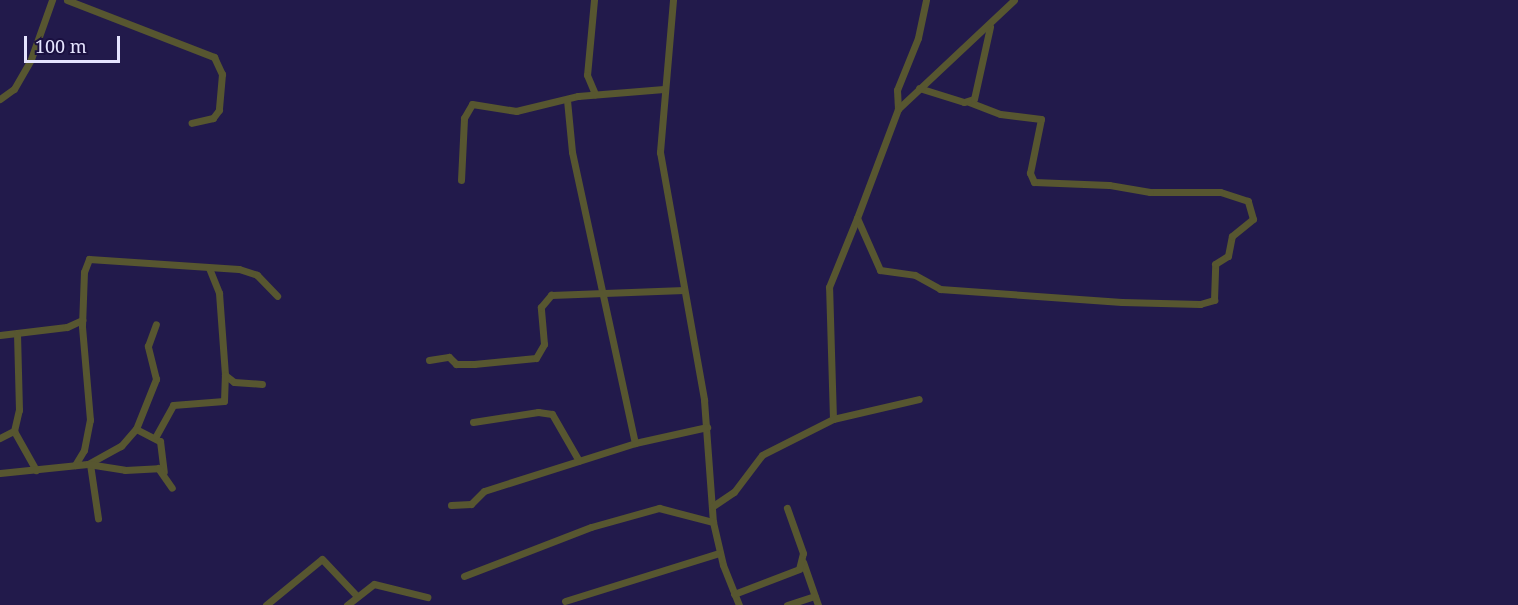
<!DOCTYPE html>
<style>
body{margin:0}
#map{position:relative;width:1518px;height:605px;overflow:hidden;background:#221a4b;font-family:"Noto Serif",serif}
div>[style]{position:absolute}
.minor>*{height:7px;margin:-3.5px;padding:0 3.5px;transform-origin:3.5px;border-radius:3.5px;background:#575630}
span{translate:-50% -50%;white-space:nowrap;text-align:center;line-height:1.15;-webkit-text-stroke:5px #1a1040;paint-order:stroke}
.scale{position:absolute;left:24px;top:36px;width:96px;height:27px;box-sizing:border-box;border:3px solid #e5e4fe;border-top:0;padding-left:8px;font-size:18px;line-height:21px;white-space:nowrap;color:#e5e4fe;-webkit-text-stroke:4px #1a1040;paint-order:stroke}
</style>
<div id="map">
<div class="minor">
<div style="left:67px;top:0;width:158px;rotate:21.2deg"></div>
<div style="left:214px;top:57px;width:19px;rotate:65deg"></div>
<div style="left:222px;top:74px;width:36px;rotate:95deg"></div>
<div style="left:219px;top:110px;width:10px;rotate:127deg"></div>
<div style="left:213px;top:118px;width:22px;rotate:167deg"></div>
<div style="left:594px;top:0;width:75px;rotate:95.3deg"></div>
<div style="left:587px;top:75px;width:21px;rotate:67deg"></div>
<div style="left:673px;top:0;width:153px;rotate:94.9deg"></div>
<div style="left:660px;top:152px;width:252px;rotate:79.9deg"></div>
<div style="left:704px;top:400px;width:122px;rotate:85.8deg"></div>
<div style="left:713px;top:522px;width:44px;rotate:76.9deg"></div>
<div style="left:723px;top:565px;width:43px;rotate:68.2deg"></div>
<div style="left:926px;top:0;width:39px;rotate:102deg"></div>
<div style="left:918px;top:38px;width:56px;rotate:112deg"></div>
<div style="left:897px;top:90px;width:19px;rotate:87deg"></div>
<div style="left:898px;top:109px;width:116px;rotate:110.6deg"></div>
<div style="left:857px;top:218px;width:57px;rotate:66.1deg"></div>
<div style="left:880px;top:270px;width:35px;rotate:8deg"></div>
<div style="left:915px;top:275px;width:29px;rotate:29deg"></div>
<div style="left:940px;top:289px;width:182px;rotate:4.1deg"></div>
<div style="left:1122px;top:302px;width:78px;rotate:1.5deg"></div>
<div style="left:1200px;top:304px;width:15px;rotate:-16deg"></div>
<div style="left:1214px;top:300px;width:36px;rotate:-88deg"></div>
<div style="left:1215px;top:264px;width:15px;rotate:-32deg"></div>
<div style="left:1228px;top:256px;width:20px;rotate:-79deg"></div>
<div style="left:1232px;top:236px;width:27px;rotate:-39deg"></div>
<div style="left:1253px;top:219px;width:19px;rotate:-106deg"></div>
<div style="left:1248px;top:201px;width:29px;rotate:-162deg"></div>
<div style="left:1220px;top:192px;width:70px;rotate:180deg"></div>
<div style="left:1150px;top:192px;width:42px;rotate:-170.3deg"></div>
<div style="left:1109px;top:185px;width:75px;rotate:-177.7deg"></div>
<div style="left:1034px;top:182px;width:10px;rotate:-114deg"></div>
<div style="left:1030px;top:173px;width:55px;rotate:-78.5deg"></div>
<div style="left:1041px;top:119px;width:41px;rotate:-173deg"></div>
<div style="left:1000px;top:114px;width:34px;rotate:-159deg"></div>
<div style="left:919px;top:88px;width:47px;rotate:17.3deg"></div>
<div style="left:964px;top:102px;width:10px;rotate:-17deg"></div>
<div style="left:974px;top:99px;width:74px;rotate:-77.5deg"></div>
<div style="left:0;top:99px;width:17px;rotate:-36deg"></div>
<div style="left:14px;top:89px;width:34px;rotate:-60deg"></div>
<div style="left:31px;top:59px;width:63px;rotate:-70.4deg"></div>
<div style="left:567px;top:100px;width:52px;rotate:84.5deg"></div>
<div style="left:572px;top:152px;width:298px;rotate:77.8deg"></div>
<div style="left:898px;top:109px;width:159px;rotate:-43.2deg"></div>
<div style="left:461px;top:180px;width:62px;rotate:-87.2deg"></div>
<div style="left:464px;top:118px;width:16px;rotate:-60deg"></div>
<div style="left:472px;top:104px;width:45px;rotate:9deg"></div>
<div style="left:516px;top:111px;width:64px;rotate:-13.6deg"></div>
<div style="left:578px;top:96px;width:86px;rotate:-4.7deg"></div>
<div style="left:209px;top:268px;width:27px;rotate:68deg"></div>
<div style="left:219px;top:293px;width:82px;rotate:85.8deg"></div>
<div style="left:225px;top:375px;width:11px;rotate:38deg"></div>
<div style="left:234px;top:382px;width:28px;rotate:4deg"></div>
<div style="left:0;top:335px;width:67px;rotate:-6.8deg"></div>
<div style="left:67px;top:327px;width:17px;rotate:-25deg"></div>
<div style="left:429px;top:360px;width:20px;rotate:-9deg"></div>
<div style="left:449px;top:357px;width:10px;rotate:45deg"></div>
<div style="left:456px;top:364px;width:18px"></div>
<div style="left:474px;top:364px;width:62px;rotate:-5.5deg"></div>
<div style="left:536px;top:358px;width:16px;rotate:-60deg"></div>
<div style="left:544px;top:344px;width:37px;rotate:-95deg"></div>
<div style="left:541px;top:307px;width:16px;rotate:-50deg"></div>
<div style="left:551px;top:295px;width:133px;rotate:-2.2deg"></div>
<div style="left:833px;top:419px;width:132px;rotate:-91.7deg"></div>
<div style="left:829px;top:287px;width:74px;rotate:-67.9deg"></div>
<div style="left:473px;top:422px;width:66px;rotate:-8.7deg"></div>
<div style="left:538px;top:412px;width:14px;rotate:8deg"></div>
<div style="left:552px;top:414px;width:54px;rotate:60.1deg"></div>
<div style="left:136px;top:429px;width:27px;rotate:27deg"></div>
<div style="left:160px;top:441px;width:31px;rotate:83deg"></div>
<div style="left:14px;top:431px;width:45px;rotate:60.6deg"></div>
<div style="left:156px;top:436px;width:35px;rotate:-61deg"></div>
<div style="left:173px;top:405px;width:51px;rotate:-4.5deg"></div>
<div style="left:224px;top:401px;width:26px;rotate:-88deg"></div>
<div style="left:0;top:438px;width:16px;rotate:-27deg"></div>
<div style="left:14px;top:431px;width:22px;rotate:-77deg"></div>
<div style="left:19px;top:410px;width:76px;rotate:-91.5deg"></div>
<div style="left:88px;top:464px;width:38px;rotate:-29deg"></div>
<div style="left:121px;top:446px;width:23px;rotate:-49deg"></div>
<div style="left:136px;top:429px;width:54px;rotate:-68.2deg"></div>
<div style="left:156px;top:379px;width:34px;rotate:-104deg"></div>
<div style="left:148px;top:346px;width:23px;rotate:-70deg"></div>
<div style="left:90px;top:464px;width:55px;rotate:81.6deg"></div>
<div style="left:75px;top:465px;width:17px;rotate:-59deg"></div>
<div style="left:84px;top:450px;width:31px;rotate:-79deg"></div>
<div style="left:90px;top:420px;width:94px;rotate:-94.9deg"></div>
<div style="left:82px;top:326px;width:54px;rotate:-87.9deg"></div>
<div style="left:84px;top:272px;width:14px;rotate:-69deg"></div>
<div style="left:89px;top:259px;width:150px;rotate:3.8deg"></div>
<div style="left:239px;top:269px;width:19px;rotate:18deg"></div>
<div style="left:257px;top:275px;width:29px;rotate:46deg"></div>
<div style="left:0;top:473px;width:88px;rotate:-5.8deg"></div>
<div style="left:88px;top:464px;width:37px;rotate:9deg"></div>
<div style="left:125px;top:470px;width:33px;rotate:-3deg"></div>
<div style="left:158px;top:468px;width:24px;rotate:55deg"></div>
<div style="left:451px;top:505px;width:20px;rotate:-3deg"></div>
<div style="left:471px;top:504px;width:18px;rotate:-45deg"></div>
<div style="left:484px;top:491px;width:158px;rotate:-17.6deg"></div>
<div style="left:635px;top:443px;width:74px;rotate:-12.5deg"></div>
<div style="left:713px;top:506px;width:25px;rotate:-34deg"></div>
<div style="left:734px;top:492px;width:46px;rotate:-52.9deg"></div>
<div style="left:762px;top:455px;width:80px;rotate:-26.9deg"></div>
<div style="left:833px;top:419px;width:88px;rotate:-13.1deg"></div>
<div style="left:803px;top:562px;width:46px;rotate:70.8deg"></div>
<div style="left:464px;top:576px;width:136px;rotate:-21.1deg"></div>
<div style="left:591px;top:527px;width:71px;rotate:-15.6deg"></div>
<div style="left:659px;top:508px;width:56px;rotate:14.5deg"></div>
<div style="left:734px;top:594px;width:70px;rotate:-21deg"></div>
<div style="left:799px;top:569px;width:16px;rotate:-76deg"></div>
<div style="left:803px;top:553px;width:48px;rotate:-109.6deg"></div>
<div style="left:565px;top:601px;width:161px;rotate:-17.3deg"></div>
<div style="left:266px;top:605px;width:72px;rotate:-39.4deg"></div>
<div style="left:322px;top:559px;width:51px;rotate:46.6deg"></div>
<div style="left:347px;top:605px;width:34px;rotate:-38deg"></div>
<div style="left:374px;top:584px;width:55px;rotate:13.8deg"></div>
<div style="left:787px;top:605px;width:29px;rotate:-18deg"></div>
</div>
<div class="scale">100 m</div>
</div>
